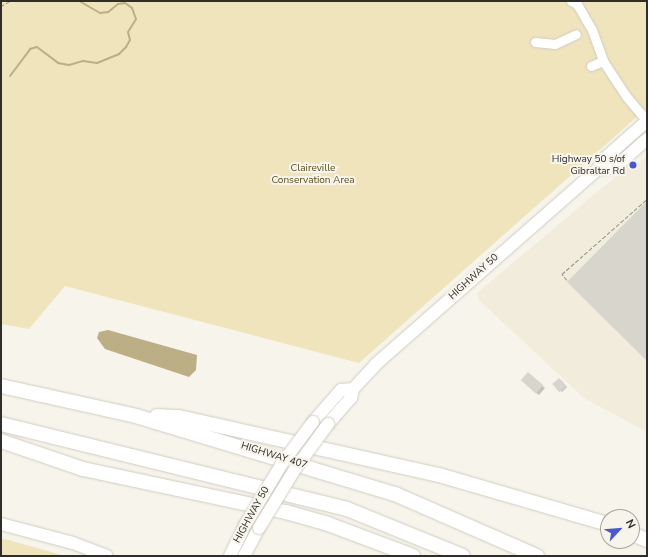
<!DOCTYPE html>
<style>
body{margin:0}
#map{position:relative;width:648px;height:557px;overflow:hidden;background:#f7f4eb;font-family:"Nunito Sans",sans-serif}
div>[style]{position:absolute}
.built>*{inset:0;background:#f1ecdb}
.green>*{inset:0;background:#f0e4bc}
.water>*{inset:0;background:#bcaf85}
.shadow>*{inset:0;background:#0003}
.stream>*{height:2px;margin:-1px;padding:0 1px;transform-origin:1px;border-radius:1px;background:#bcaf85}
.building>*{inset:0;background:#d7d5cc;transform-origin:0 0}
.path>*{height:1px;margin-top:-0.5px;transform-origin:0;background:repeating-linear-gradient(90deg,#94928c 0 4px,transparent 0 6px)}
.roads{filter:drop-shadow(0 0 1px #cfccc3) drop-shadow(0 0 1px #cfccc3)}
.minor>*{height:9px;margin:-4.5px;padding:0 4.5px;transform-origin:4.5px;border-radius:4.5px;background:#fff}
.major>*{height:12px;margin:-6px;padding:0 6px;transform-origin:6px;border-radius:6px;background:#fff}
.highway>*{height:14px;margin:-7px;padding:0 7px;transform-origin:7px;border-radius:7px;background:#fff}
.bridges{filter:drop-shadow(0 0 1px #cfccc3) drop-shadow(0 0 1px #cfccc3)}
.major-bridge>*{height:12px;margin:-6px;padding:0 6px;transform-origin:6px;border-radius:6px;background:#fff}
.dots>*{width:11px;height:11px;translate:-50% -50%;box-sizing:border-box;border:2px solid #f7f4eb;border-radius:50%}
span{translate:-50% -50%;white-space:nowrap;text-align:center;line-height:1.15;-webkit-text-stroke:4px #f7f4eb;paint-order:stroke}
.poi-label{font-size:10px;color:#2f2e2b}
.right{translate:-100% -50%;text-align:right}
.park-label{font-size:10px;color:#5a4c18}
.street-label{font-size:10px;color:#2f2e2b}
.frame{position:absolute;inset:0;border:2px solid #2f2e2b;pointer-events:none}
.north{position:absolute;left:600px;top:509px;width:40px;height:40px;box-sizing:border-box;background:#f7f4eb;border:1px solid #a7a59e;border-radius:50%;rotate:64deg;font-size:11px;font-weight:700;line-height:16px;text-align:center;color:#2f2e2b}
.north::after{content:'';display:block;margin:auto;width:14px;height:18px;background:#4b58cd;clip-path:polygon(50% 0,100% 100%,50% 72%,0 100%)}
</style>
<div id="map">
<div class="built">
<div style="clip-path:polygon(647px 156px,647px 432px,584px 398px,479px 300px,477px 293px,627px 167px,630px 170px)"></div>
</div>
<div class="green">
<div style="clip-path:polygon(1px 1px,647px 1px,647px 108px,359px 363px,65px 286px,29px 329px,1px 324px)"></div>
<div style="clip-path:polygon(1px 538px,37px 548px,65px 556px,1px 556px)"></div>
</div>
<div class="water">
<div style="clip-path:polygon(108px 330px,197px 355px,196px 370px,189px 377px,105px 349px,97px 338px,99px 332px)"></div>
</div>
<div class="shadow">
<div style="clip-path:polygon(531px 376px,545px 388px,539px 395px,536px 393px)"></div>
<div style="clip-path:polygon(561px 380px,567px 387px,562px 392px,561px 391px)"></div>
</div>
<div class="stream">
<div style="left:10px;top:76px;width:34px;rotate:-53deg"></div>
<div style="left:30px;top:49px;width:7px;rotate:-16deg"></div>
<div style="left:37px;top:47px;width:26px;rotate:37deg"></div>
<div style="left:58px;top:63px;width:11px;rotate:10deg"></div>
<div style="left:69px;top:65px;width:15px;rotate:-16deg"></div>
<div style="left:83px;top:61px;width:14px;rotate:8deg"></div>
<div style="left:97px;top:63px;width:24px;rotate:-22deg"></div>
<div style="left:119px;top:54px;width:10px;rotate:-45deg"></div>
<div style="left:126px;top:47px;width:8px;rotate:-60deg"></div>
<div style="left:130px;top:40px;width:8px;rotate:-104deg"></div>
<div style="left:128px;top:32px;width:15px;rotate:-58deg"></div>
<div style="left:136px;top:19px;width:12px;rotate:-110deg"></div>
<div style="left:132px;top:8px;width:9px;rotate:-144deg"></div>
<div style="left:125px;top:3px;width:7px;rotate:172deg"></div>
<div style="left:118px;top:4px;width:13px;rotate:141deg"></div>
<div style="left:108px;top:12px;width:8px;rotate:173deg"></div>
<div style="left:100px;top:13px;width:24px;rotate:-150deg"></div>
</div>
<div class="building">
<div style="clip-path:polygon(647px 201px,647px 361px,567px 282px)"></div>
<div style="left:528px;top:372px;width:20px;height:11px;rotate:41deg"></div>
<div style="left:559px;top:378px;width:11px;height:9px;rotate:49deg"></div>
</div>
<div class="path">
<div style="left:1px;top:6px;width:10px;rotate:-29deg"></div>
<div style="left:567px;top:280px;width:8px;rotate:-130deg"></div>
<div style="left:562px;top:274px;width:113px;rotate:-41.4deg"></div>
</div>
<div class="roads">
<div class="minor">
<div style="left:571px;top:1px;width:7px;rotate:27deg"></div>
<div style="left:577px;top:4px;width:30px;rotate:60deg"></div>
<div style="left:592px;top:30px;width:33px;rotate:70deg"></div>
<div style="left:603px;top:61px;width:42px;rotate:56.7deg"></div>
<div style="left:626px;top:96px;width:33px;rotate:50deg"></div>
<div style="left:535px;top:42px;width:20px;rotate:6deg"></div>
<div style="left:555px;top:44px;width:23px;rotate:-25deg"></div>
<div style="left:591px;top:66px;width:13px;rotate:-23deg"></div>
</div>
<div class="major">
<div style="left:598px;top:169px;width:16px;rotate:-4deg"></div>
<div style="left:614px;top:168px;width:44px;rotate:-41.3deg"></div>
<div style="left:313px;top:422px;width:43px;rotate:-48.8deg"></div>
<div style="left:341px;top:390px;width:12px;rotate:-5deg"></div>
<div style="left:328px;top:424px;width:35px;rotate:-49deg"></div>
<div style="left:351px;top:398px;width:9px;rotate:-77deg"></div>
<div style="left:353px;top:389px;width:34px;rotate:-47deg"></div>
<div style="left:376px;top:364px;width:295px;rotate:-41.3deg"></div>
<div style="left:598px;top:169px;width:13px;rotate:-58deg"></div>
<div style="left:605px;top:158px;width:56px;rotate:-41.4deg"></div>
<div style="left:1px;top:524px;width:74px;rotate:14.8deg"></div>
<div style="left:73px;top:543px;width:36px;rotate:21deg"></div>
<div style="left:230px;top:556px;width:34px;rotate:-64deg"></div>
<div style="left:244px;top:556px;width:32px;rotate:-62deg"></div>
</div>
<div class="highway">
<div style="left:1px;top:386px;width:138px;rotate:12.5deg"></div>
<div style="left:136px;top:416px;width:270px;rotate:16.8deg"></div>
<div style="left:395px;top:494px;width:155px;rotate:23.6deg"></div>
<div style="left:157px;top:416px;width:22px;rotate:3deg"></div>
<div style="left:179px;top:417px;width:266px;rotate:12.6deg"></div>
<div style="left:439px;top:475px;width:176px;rotate:16.2deg"></div>
<div style="left:1px;top:424px;width:356px;rotate:13.8deg"></div>
<div style="left:347px;top:509px;width:125px;rotate:22.1deg"></div>
<div style="left:1px;top:441px;width:87px;rotate:18.9deg"></div>
<div style="left:83px;top:469px;width:208px;rotate:12deg"></div>
<div style="left:286px;top:512px;width:44px;rotate:15.9deg"></div>
<div style="left:328px;top:524px;width:91px;rotate:20.6deg"></div>
<div style="left:632px;top:534px;width:16px;rotate:22deg"></div>
</div>
</div>
<div class="bridges">
<div class="major-bridge">
<div style="left:245px;top:525px;width:74px;rotate:-58.9deg"></div>
<div style="left:283px;top:462px;width:50px;rotate:-53.1deg"></div>
<div style="left:259px;top:528px;width:69px;rotate:-58.6deg"></div>
<div style="left:295px;top:469px;width:56px;rotate:-53.7deg"></div>
</div>
</div>
<div class="dots">
<div style="left:633px;top:165px;background:#4b58cd"></div>
</div>
<div class="poi-label">
<span class="right" style="left:625px;top:165px">Highway 50 s/of<br>Gibraltar Rd</span>
</div>
<div class="park-label">
<span style="left:313px;top:174px">Claireville<br>Conservation Area</span>
</div>
<div class="street-label">
<span style="left:474px;top:277px;rotate:-42deg">HIGHWAY 50</span>
<span style="left:274px;top:456px;rotate:17deg">HIGHWAY 407</span>
<span style="left:252px;top:515px;rotate:-61deg">HIGHWAY 50</span>
</div>
<div class="frame"></div>
<div class="north">N</div>
</div>
